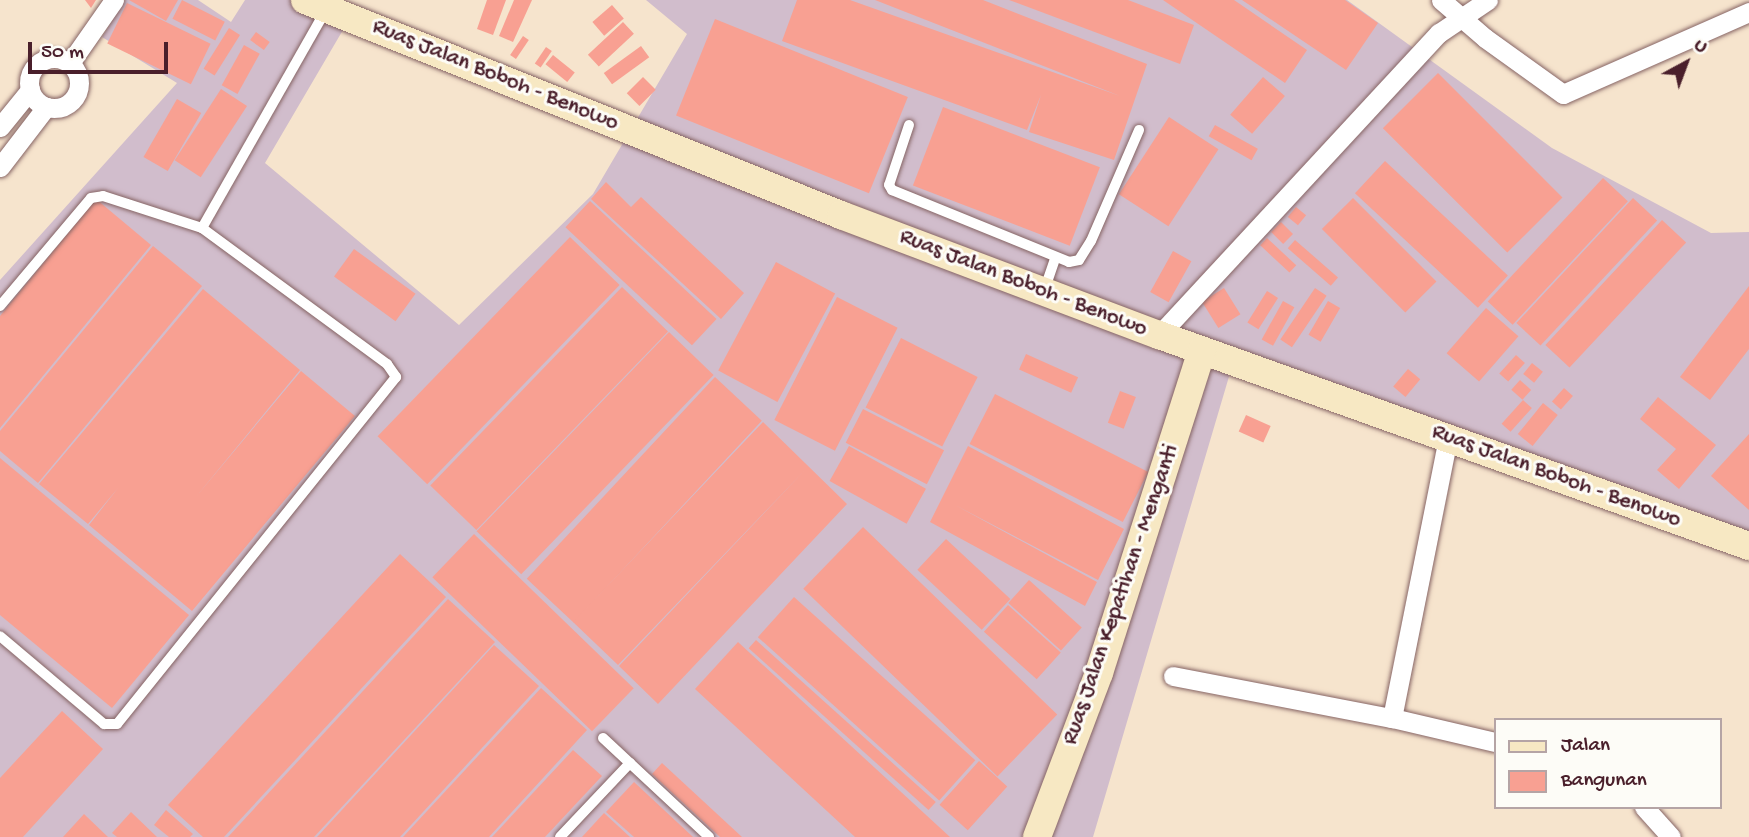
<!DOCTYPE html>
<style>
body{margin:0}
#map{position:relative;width:1749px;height:837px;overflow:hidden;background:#f6e4cd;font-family:"Gochi Hand",sans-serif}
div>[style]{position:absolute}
.industrial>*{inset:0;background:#d1bdcc}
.building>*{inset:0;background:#f8a092;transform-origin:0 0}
.roads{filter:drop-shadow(0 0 2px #866464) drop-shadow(0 0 2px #866464)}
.lane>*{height:10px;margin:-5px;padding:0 5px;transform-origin:5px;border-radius:5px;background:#fff}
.street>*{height:19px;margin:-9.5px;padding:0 9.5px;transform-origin:9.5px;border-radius:9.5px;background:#fff}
.street>.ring{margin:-9.5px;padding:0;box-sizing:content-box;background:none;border:19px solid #fff;border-radius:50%}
.secondary>*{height:28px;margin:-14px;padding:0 14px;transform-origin:14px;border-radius:14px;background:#f7e8c3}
span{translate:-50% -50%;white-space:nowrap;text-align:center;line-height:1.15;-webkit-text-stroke:6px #fdfcf7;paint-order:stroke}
.street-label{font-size:23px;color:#4a1f2b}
.legend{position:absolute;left:1494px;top:718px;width:228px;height:91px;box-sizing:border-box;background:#fdfcf7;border:2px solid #b5a4a5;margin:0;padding:9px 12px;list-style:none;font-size:21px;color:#4a1f2b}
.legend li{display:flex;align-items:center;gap:14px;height:35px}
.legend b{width:35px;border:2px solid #b5a4a5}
.north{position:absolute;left:1651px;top:28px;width:70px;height:70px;-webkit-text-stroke:5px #fdfcf7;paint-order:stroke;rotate:41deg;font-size:19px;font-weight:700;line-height:28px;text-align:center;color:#4a1f2b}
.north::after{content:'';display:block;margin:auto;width:24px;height:32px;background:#4a1f2b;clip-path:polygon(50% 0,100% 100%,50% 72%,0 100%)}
.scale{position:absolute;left:28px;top:42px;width:140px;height:32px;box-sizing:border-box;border:4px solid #4a1f2b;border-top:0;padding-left:9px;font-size:21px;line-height:24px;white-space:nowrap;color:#4a1f2b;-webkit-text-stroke:5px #fdfcf7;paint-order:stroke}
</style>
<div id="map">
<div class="industrial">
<div style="clip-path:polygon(125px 0,198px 0,231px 22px,245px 0,306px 0,350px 18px,265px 163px,459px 325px,593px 194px,687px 34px,646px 0,1347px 0,1552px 148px,1711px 233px,1749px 232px,1749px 545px,1233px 363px,1093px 837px,0 837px,0 280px,177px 83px,102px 37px)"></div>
</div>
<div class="building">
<div style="clip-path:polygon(85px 0,96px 0,91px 8px)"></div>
<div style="clip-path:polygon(129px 0,178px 0,166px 21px)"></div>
<div style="left:182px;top:0;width:48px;height:21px;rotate:27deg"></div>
<div style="clip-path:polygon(487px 0,506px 0,493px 35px,477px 29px)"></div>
<div style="clip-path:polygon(514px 0,532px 0,513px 42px,499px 36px)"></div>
<div style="clip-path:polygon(797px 0,850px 0,1120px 96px,875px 0,983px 0,1147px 64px,1114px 160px,1029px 132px,1041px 95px,1027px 130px,782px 41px)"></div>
<div style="clip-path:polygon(1009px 0,1128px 0,1194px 25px,1180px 64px)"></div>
<div style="clip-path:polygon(1163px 0,1234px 0,1307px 50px,1285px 83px)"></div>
<div style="clip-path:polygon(1242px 0,1345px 0,1378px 23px,1346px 70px)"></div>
<div style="left:127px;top:3px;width:93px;height:45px;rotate:26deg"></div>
<div style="left:612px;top:5px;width:18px;height:26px;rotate:49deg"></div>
<div style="left:715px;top:19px;width:208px;height:104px;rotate:22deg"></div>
<div style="left:623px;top:22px;width:16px;height:48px;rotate:47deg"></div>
<div style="left:229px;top:28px;width:13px;height:48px;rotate:32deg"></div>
<div style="left:256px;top:32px;width:17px;height:10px;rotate:36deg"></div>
<div style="left:523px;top:36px;width:7px;height:23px;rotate:34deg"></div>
<div style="left:244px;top:45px;width:18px;height:46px;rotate:29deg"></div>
<div style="left:641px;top:46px;width:14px;height:46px;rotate:54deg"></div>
<div style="left:546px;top:47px;width:7px;height:20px;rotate:34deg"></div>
<div style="left:553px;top:55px;width:28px;height:12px;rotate:39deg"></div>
<div style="left:1438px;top:73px;width:176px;height:78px;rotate:45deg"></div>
<div style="left:643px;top:77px;width:18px;height:23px;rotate:45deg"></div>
<div style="left:1263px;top:77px;width:29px;height:50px;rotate:41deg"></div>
<div style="left:221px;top:89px;width:31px;height:85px;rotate:33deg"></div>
<div style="left:177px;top:99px;width:28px;height:67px;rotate:30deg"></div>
<div style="left:943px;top:107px;width:168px;height:84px;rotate:21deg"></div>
<div style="left:1169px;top:117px;width:59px;height:92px;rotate:33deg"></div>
<div style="left:1215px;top:125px;width:49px;height:13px;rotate:29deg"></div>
<div style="left:1385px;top:161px;width:168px;height:44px;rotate:43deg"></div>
<div style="left:1603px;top:178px;width:34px;height:169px;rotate:43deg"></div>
<div style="clip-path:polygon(606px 182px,631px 207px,641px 197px,744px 293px,721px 319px,591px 199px)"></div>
<div style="left:1353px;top:198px;width:118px;height:44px;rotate:45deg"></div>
<div style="left:1633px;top:198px;width:33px;height:171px;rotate:43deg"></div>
<div style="clip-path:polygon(96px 199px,151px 245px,0 428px,0 316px)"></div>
<div style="left:590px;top:201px;width:173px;height:36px;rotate:43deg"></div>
<div style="left:1296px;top:207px;width:13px;height:13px;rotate:39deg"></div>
<div style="left:1662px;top:220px;width:33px;height:171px;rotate:43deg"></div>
<div style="left:1281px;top:222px;width:17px;height:14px;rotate:45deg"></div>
<div style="left:570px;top:237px;width:69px;height:277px;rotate:44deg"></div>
<div style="left:1267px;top:238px;width:40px;height:10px;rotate:43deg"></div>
<div style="left:1295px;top:240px;width:57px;height:11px;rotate:41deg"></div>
<div style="clip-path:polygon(153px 246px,202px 286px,38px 483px,0 451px,0 431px)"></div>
<div style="left:354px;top:249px;width:76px;height:34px;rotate:36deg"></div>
<div style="left:1173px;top:251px;width:21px;height:47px;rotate:29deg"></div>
<div style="left:776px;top:262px;width:67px;height:123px;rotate:28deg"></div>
<div style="clip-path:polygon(1749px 286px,1749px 349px,1710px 400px,1680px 377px)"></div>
<div style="left:622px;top:287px;width:64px;height:276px;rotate:44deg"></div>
<div style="left:1224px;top:288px;width:31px;height:26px;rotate:58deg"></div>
<div style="left:1315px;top:288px;width:14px;height:62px;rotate:34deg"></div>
<div style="clip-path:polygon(203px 289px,300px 370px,195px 498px,301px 371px,355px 416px,192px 611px,89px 525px,118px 488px,88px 524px,39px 484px)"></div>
<div style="left:1267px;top:291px;width:13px;height:37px;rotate:32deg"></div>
<div style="left:837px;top:297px;width:68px;height:138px;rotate:27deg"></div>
<div style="left:1283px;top:301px;width:13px;height:44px;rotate:29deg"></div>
<div style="left:1328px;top:301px;width:14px;height:39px;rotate:30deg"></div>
<div style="left:1486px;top:308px;width:43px;height:60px;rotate:41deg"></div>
<div style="left:669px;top:332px;width:62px;height:277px;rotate:44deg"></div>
<div style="left:901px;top:338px;width:86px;height:78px;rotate:27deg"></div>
<div style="left:1026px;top:354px;width:57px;height:17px;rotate:24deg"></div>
<div style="left:1516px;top:355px;width:12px;height:25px;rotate:42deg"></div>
<div style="left:1532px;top:363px;width:14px;height:14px;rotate:39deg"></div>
<div style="left:1408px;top:369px;width:16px;height:23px;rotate:40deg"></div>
<div style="left:715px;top:377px;width:64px;height:276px;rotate:43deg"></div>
<div style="left:1520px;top:380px;width:15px;height:13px;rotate:42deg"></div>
<div style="left:1564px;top:388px;width:12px;height:18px;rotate:42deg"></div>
<div style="left:1120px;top:391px;width:17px;height:34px;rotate:21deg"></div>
<div style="left:995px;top:394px;width:172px;height:56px;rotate:27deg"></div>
<div style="clip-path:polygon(1658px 397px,1716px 445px,1679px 489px,1657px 470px,1676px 449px,1640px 419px)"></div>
<div style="left:1523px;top:400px;width:12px;height:32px;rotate:42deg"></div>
<div style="left:1543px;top:403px;width:19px;height:40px;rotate:39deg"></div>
<div style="left:863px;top:409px;width:91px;height:38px;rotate:27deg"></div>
<div style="left:1246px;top:415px;width:27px;height:18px;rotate:24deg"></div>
<div style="clip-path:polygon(763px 422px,847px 504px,658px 704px,619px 666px,806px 469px,618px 665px,573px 622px)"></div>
<div style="clip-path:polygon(1749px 434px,1749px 510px,1711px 476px)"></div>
<div style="left:849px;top:446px;width:88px;height:40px;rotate:29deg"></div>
<div style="clip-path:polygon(968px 446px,1124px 529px,1098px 580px,955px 505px,1097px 582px,1085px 606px,930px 522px)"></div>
<div style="clip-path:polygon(0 458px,189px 615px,112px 708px,0 615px)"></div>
<div style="left:863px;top:527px;width:270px;height:86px;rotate:44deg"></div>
<div style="left:474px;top:534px;width:222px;height:60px;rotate:44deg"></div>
<div style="left:946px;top:539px;width:88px;height:42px;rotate:43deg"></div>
<div style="clip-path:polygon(400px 554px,446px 597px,224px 837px,203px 837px,168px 805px)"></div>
<div style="left:1029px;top:580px;width:71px;height:31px;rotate:42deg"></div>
<div style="left:794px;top:597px;width:244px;height:54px;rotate:42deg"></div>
<div style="clip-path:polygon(448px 599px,495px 642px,314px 837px,228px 837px)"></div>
<div style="left:1008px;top:605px;width:71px;height:36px;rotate:42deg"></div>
<div style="left:756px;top:640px;width:242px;height:11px;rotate:42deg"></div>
<div style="clip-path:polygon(738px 642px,950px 837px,855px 837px,695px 689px)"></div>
<div style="clip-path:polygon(494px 645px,539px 686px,400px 837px,317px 837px)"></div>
<div style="clip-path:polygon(541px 688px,587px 730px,489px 837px,403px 837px)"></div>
<div style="clip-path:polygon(62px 711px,103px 749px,23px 837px,0 837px,0 778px)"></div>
<div style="clip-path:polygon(573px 750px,602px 776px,545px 837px,492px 837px)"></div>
<div style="left:979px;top:761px;width:38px;height:59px;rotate:42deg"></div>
<div style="clip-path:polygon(662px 763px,742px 837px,720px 837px,652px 774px)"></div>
<div style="clip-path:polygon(634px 782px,693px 837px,634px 837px,606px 812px)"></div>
<div style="clip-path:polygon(166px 810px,193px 834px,190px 837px,169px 837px,154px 825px)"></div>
<div style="clip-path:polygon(131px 812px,157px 837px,117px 837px,112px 833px)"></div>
<div style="clip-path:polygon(604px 813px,630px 837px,582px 837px)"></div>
<div style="clip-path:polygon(84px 814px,108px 837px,63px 837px)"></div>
</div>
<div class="roads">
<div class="lane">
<div style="left:909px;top:125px;width:63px;rotate:108.4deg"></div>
<div style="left:889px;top:185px;width:6px;rotate:59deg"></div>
<div style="left:892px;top:190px;width:191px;rotate:22.1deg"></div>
<div style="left:1069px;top:262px;width:10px;rotate:-11deg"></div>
<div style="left:1079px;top:260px;width:22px;rotate:-58deg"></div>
<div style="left:1091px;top:241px;width:121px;rotate:-66.6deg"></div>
<div style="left:202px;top:228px;width:251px;rotate:-60.4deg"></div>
<div style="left:1045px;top:288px;width:31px;rotate:-71deg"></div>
<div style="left:0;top:306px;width:141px;rotate:-49.9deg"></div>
<div style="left:91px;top:198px;width:12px;rotate:-9deg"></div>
<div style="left:103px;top:196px;width:104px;rotate:17.9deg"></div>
<div style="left:202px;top:228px;width:230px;rotate:36.3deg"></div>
<div style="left:387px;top:364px;width:16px;rotate:55deg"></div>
<div style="left:396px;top:377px;width:445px;rotate:128.8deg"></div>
<div style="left:117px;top:724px;width:13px;rotate:180deg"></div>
<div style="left:104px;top:724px;width:136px;rotate:-139.8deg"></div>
<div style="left:603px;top:738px;width:145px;rotate:43deg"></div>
<div style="left:560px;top:837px;width:102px;rotate:-46.6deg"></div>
</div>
<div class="street">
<div style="left:1441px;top:0;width:58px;rotate:40.8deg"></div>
<div style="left:1485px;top:38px;width:96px;rotate:35.7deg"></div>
<div style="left:1563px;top:94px;width:203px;rotate:-23.8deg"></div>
<div class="ring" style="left:29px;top:58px;width:31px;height:31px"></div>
<div style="left:70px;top:63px;width:77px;rotate:-55.1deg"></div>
<div style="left:0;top:127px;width:48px;rotate:-51deg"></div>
<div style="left:0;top:167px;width:76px;rotate:-52.5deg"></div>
<div style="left:1159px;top:335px;width:412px;rotate:-47.2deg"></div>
<div style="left:1439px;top:33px;width:59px;rotate:-34deg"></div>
<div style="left:1173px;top:676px;width:223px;rotate:10.9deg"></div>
<div style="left:1392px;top:718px;width:286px;rotate:-78.7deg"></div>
<div style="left:1392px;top:718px;width:106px;rotate:13.1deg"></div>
<div style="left:1644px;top:807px;width:40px;rotate:48deg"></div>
</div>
<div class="secondary">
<div style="left:305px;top:0;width:578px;rotate:21.86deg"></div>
<div style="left:841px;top:215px;width:340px;rotate:20.7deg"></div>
<div style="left:1159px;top:335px;width:627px;rotate:19.68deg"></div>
<div style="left:1037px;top:837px;width:175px;rotate:-69.3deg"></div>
<div style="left:1099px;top:673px;width:338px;rotate:-72.3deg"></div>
</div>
</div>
<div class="street-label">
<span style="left:495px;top:76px;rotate:22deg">Ruas Jalan Boboh - Benowo</span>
<span style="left:1023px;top:284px;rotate:21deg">Ruas Jalan Boboh - Benowo</span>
<span style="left:1556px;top:477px;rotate:20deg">Ruas Jalan Boboh - Benowo</span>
<span style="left:1122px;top:595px;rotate:-71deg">Ruas Jalan Kepatihan - Menganti</span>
</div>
<ul class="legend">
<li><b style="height:9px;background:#f7e8c3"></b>Jalan</li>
<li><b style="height:19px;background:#f8a092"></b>Bangunan</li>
</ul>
<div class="north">U</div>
<div class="scale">50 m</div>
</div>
